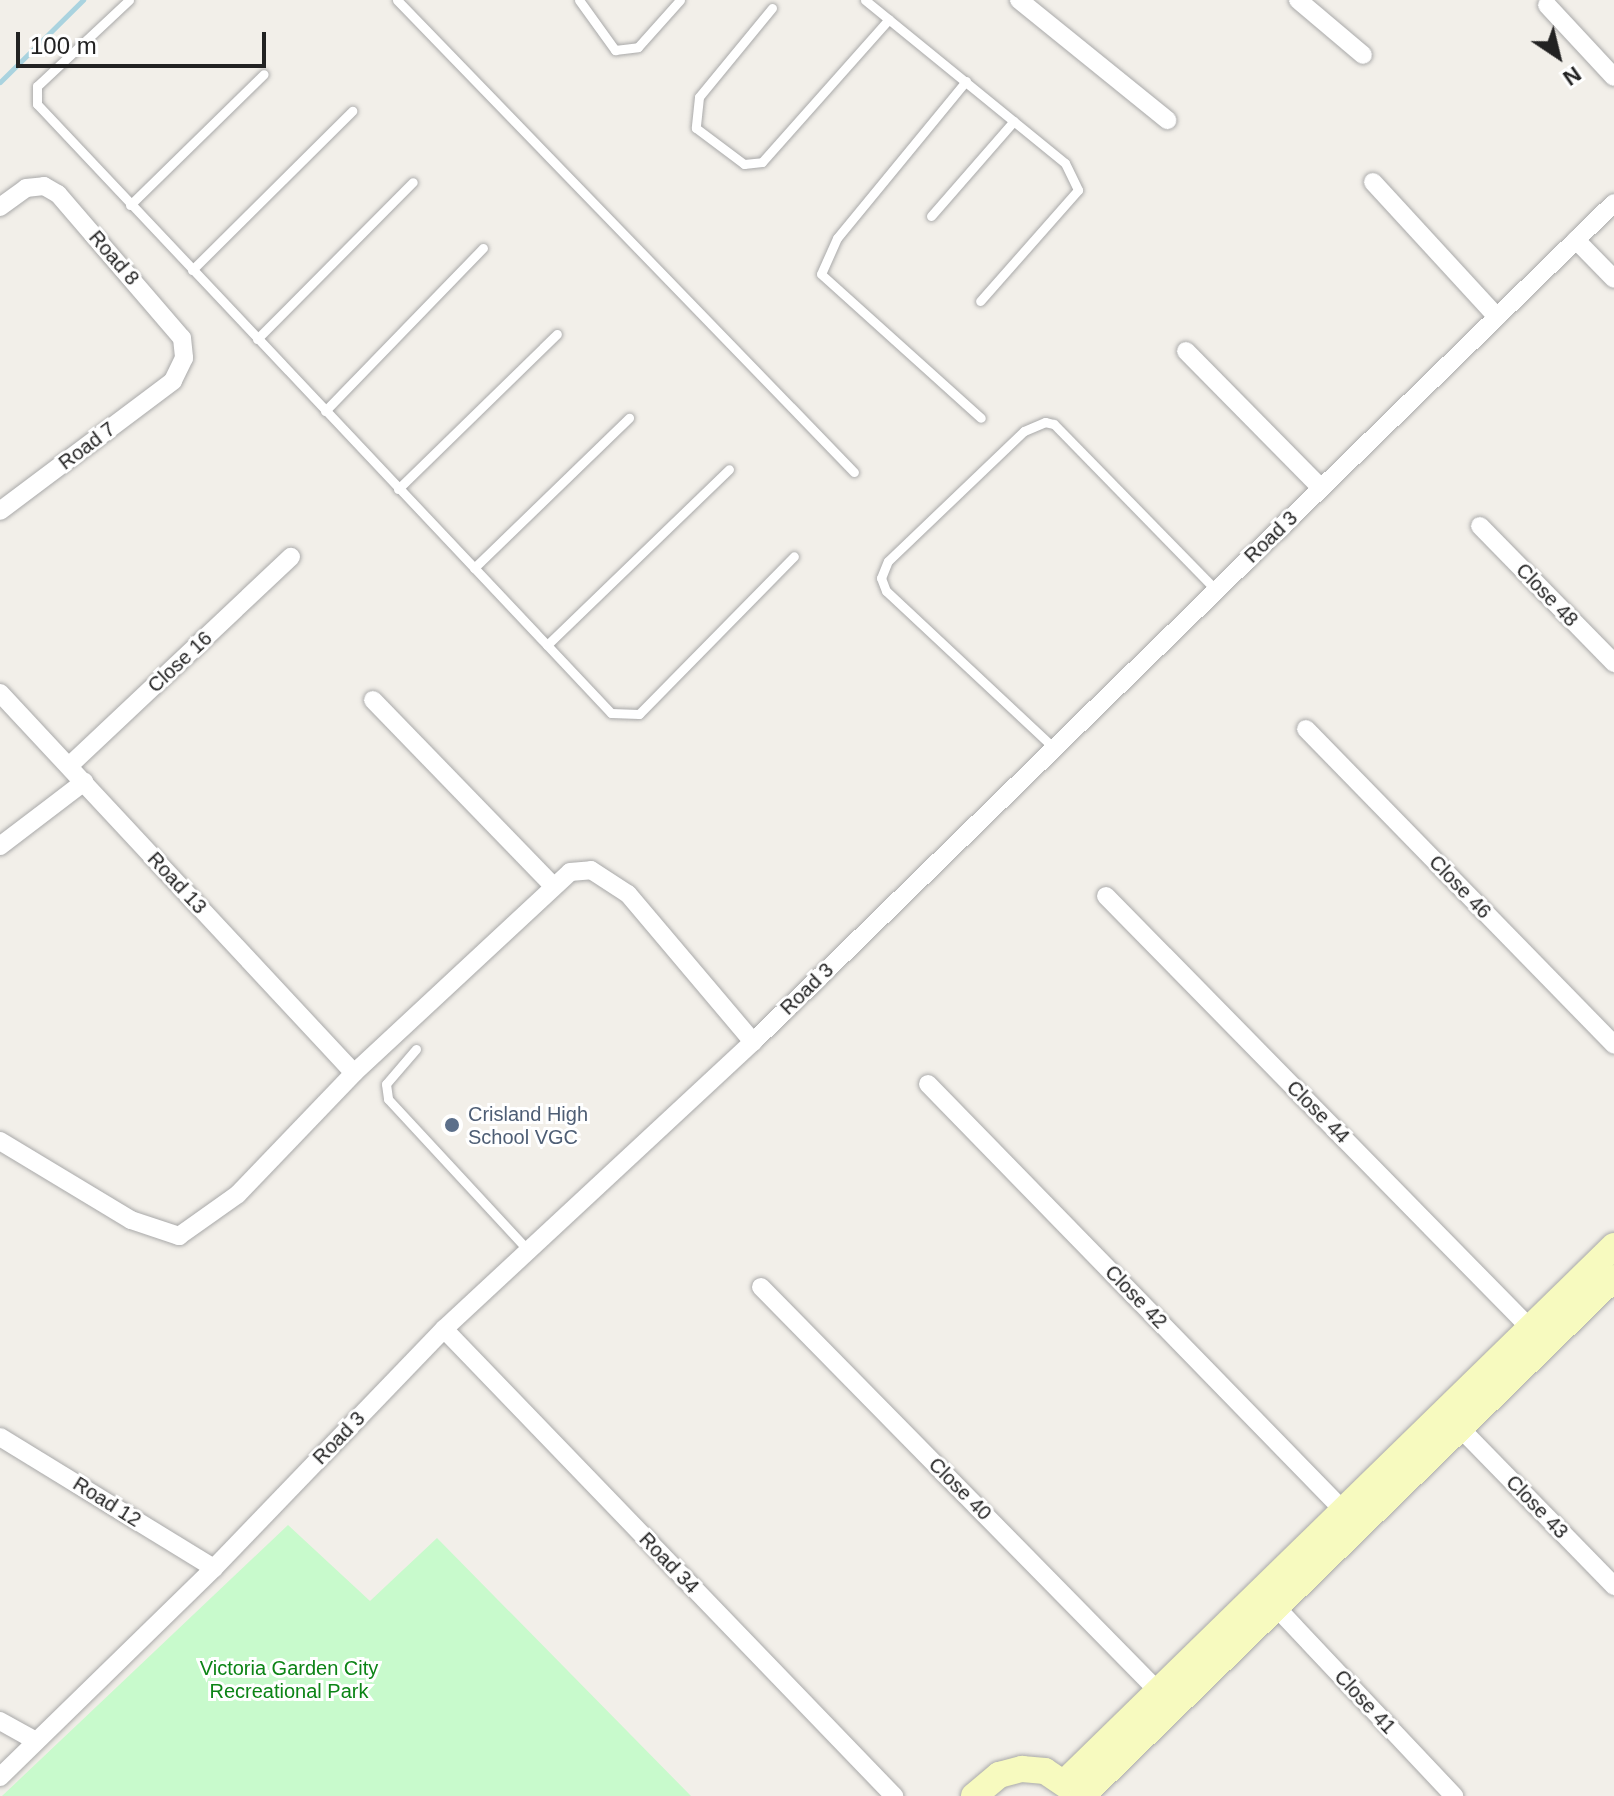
<!DOCTYPE html>
<style>
body{margin:0}
#map{position:relative;width:1614px;height:1796px;overflow:hidden;background:#f2efe9;font-family:Arial,sans-serif}
div>[style]{position:absolute}
.park>*{inset:0;background:#c8facc}
.stream>*{height:5px;margin:-2.5px;padding:0 2.5px;transform-origin:2.5px;border-radius:2.5px;background:#aad3df}
.roads{filter:drop-shadow(0 0 2px #a9a9a9) drop-shadow(0 0 2px #a9a9a9)}
.lane>*{height:9px;margin:-4.5px;padding:0 4.5px;transform-origin:4.5px;border-radius:4.5px;background:#fff}
.street>*{height:18px;margin:-9px;padding:0 9px;transform-origin:9px;border-radius:9px;background:#fff}
.secondary>*{height:26px;margin:-13px;padding:0 13px;transform-origin:13px;border-radius:13px;background:#f7fabf}
.dots>*{width:22px;height:22px;translate:-50% -50%;box-sizing:border-box;border:4px solid #fff;border-radius:50%}
span{translate:-50% -50%;white-space:nowrap;text-align:center;line-height:1.15;-webkit-text-stroke:6px #fff;paint-order:stroke}
.street-label{font-size:20px;color:#222}
.service-label{font-size:20px;color:#4e5e75}
.left{translate:0 -50%;text-align:left}
.park-label{font-size:20px;color:#0c8416}
.north{position:absolute;left:1518px;top:16px;width:80px;height:80px;-webkit-text-stroke:6px #fff;paint-order:stroke;rotate:145deg;font-size:22px;font-weight:700;line-height:32px;text-align:center;color:#222}
.north::after{content:'';display:block;margin:auto;width:28px;height:36px;background:#222;clip-path:polygon(50% 0,100% 100%,50% 72%,0 100%)}
.scale{position:absolute;left:16px;top:32px;width:250px;height:36px;box-sizing:border-box;border:4px solid #222;border-top:0;padding-left:10px;font-size:24px;line-height:28px;white-space:nowrap;color:#222;-webkit-text-stroke:6px #fff;paint-order:stroke}
</style>
<div id="map">
<div class="park">
<div style="clip-path:polygon(288px 1525px,370px 1601px,437px 1538px,691px 1796px,2px 1796px)"></div>
</div>
<div class="stream">
<div style="left:0;top:82px;width:117px;rotate:-44.7deg"></div>
</div>
<div class="roads">
<div class="lane">
<div style="left:129px;top:0;width:126px;rotate:136.9deg"></div>
<div style="left:37px;top:86px;width:18px;rotate:90deg"></div>
<div style="left:37px;top:104px;width:837px;rotate:46.69deg"></div>
<div style="left:611px;top:713px;width:28px;rotate:2deg"></div>
<div style="left:639px;top:714px;width:221px;rotate:-45.5deg"></div>
<div style="left:397px;top:0;width:657px;rotate:45.93deg"></div>
<div style="left:579px;top:0;width:62px;rotate:54.2deg"></div>
<div style="left:615px;top:50px;width:23px;rotate:-7deg"></div>
<div style="left:638px;top:47px;width:63px;rotate:-48.2deg"></div>
<div style="left:865px;top:0;width:258px;rotate:39.2deg"></div>
<div style="left:1065px;top:163px;width:30px;rotate:64deg"></div>
<div style="left:1078px;top:190px;width:148px;rotate:131.4deg"></div>
<div style="left:772px;top:8px;width:115px;rotate:129.4deg"></div>
<div style="left:699px;top:97px;width:31px;rotate:96deg"></div>
<div style="left:696px;top:128px;width:60px;rotate:36.9deg"></div>
<div style="left:744px;top:164px;width:18px;rotate:-6deg"></div>
<div style="left:762px;top:162px;width:191px;rotate:-48.4deg"></div>
<div style="left:966px;top:81px;width:203px;rotate:129.4deg"></div>
<div style="left:837px;top:238px;width:39px;rotate:114deg"></div>
<div style="left:821px;top:274px;width:215px;rotate:42deg"></div>
<div style="left:130px;top:205px;width:187px;rotate:-44.4deg"></div>
<div style="left:931px;top:216px;width:126px;rotate:-48.9deg"></div>
<div style="left:192px;top:270px;width:226px;rotate:-44.8deg"></div>
<div style="left:257px;top:339px;width:221px;rotate:-45.2deg"></div>
<div style="left:325px;top:411px;width:227px;rotate:-45.9deg"></div>
<div style="left:398px;top:489px;width:222px;rotate:-44.3deg"></div>
<div style="left:474px;top:568px;width:216px;rotate:-44.1deg"></div>
<div style="left:547px;top:645px;width:253px;rotate:-44deg"></div>
<div style="left:1054px;top:748px;width:230px;rotate:-136.9deg"></div>
<div style="left:886px;top:591px;width:14px;rotate:-111deg"></div>
<div style="left:881px;top:578px;width:18px;rotate:-68deg"></div>
<div style="left:888px;top:561px;width:188px;rotate:-43.7deg"></div>
<div style="left:1024px;top:431px;width:23px;rotate:-23deg"></div>
<div style="left:1045px;top:422px;width:9px;rotate:13deg"></div>
<div style="left:1054px;top:424px;width:232px;rotate:45.7deg"></div>
<div style="left:416px;top:1049px;width:46px;rotate:130.6deg"></div>
<div style="left:386px;top:1084px;width:15px;rotate:82deg"></div>
<div style="left:388px;top:1099px;width:207px;rotate:47.2deg"></div>
</div>
<div class="street">
<div style="left:1019px;top:0;width:191px;rotate:39deg"></div>
<div style="left:1298px;top:0;width:85px;rotate:40.2deg"></div>
<div style="left:1547px;top:5px;width:98px;rotate:47.1deg"></div>
<div style="left:1373px;top:182px;width:183px;rotate:47.4deg"></div>
<div style="left:0;top:207px;width:32px;rotate:-36deg"></div>
<div style="left:26px;top:188px;width:18px;rotate:-6deg"></div>
<div style="left:44px;top:186px;width:16px;rotate:30deg"></div>
<div style="left:58px;top:194px;width:190px;rotate:49.3deg"></div>
<div style="left:182px;top:338px;width:20px;rotate:84deg"></div>
<div style="left:184px;top:358px;width:25px;rotate:116deg"></div>
<div style="left:173px;top:381px;width:216px;rotate:143.1deg"></div>
<div style="left:1576px;top:240px;width:54px;rotate:45.7deg"></div>
<div style="left:1186px;top:351px;width:192px;rotate:45.4deg"></div>
<div style="left:1480px;top:526px;width:192px;rotate:45.6deg"></div>
<div style="left:0;top:693px;width:519px;rotate:47.03deg"></div>
<div style="left:373px;top:700px;width:257px;rotate:45.9deg"></div>
<div style="left:1306px;top:729px;width:441px;rotate:45.7deg"></div>
<div style="left:69px;top:766px;width:305px;rotate:-43.3deg"></div>
<div style="left:0;top:846px;width:106px;rotate:-37.3deg"></div>
<div style="left:1106px;top:896px;width:605px;rotate:45.54deg"></div>
<div style="left:928px;top:1084px;width:595px;rotate:45.75deg"></div>
<div style="left:0;top:1141px;width:153px;rotate:31.1deg"></div>
<div style="left:131px;top:1220px;width:51px;rotate:18.4deg"></div>
<div style="left:179px;top:1236px;width:72px;rotate:-35.4deg"></div>
<div style="left:238px;top:1194px;width:168px;rotate:-46.2deg"></div>
<div style="left:354px;top:1073px;width:295px;rotate:-42.9deg"></div>
<div style="left:570px;top:872px;width:21px;rotate:-5deg"></div>
<div style="left:591px;top:870px;width:44px;rotate:33deg"></div>
<div style="left:628px;top:894px;width:194px;rotate:49.8deg"></div>
<div style="left:761px;top:1287px;width:566px;rotate:45.5deg"></div>
<div style="left:444px;top:1329px;width:649px;rotate:46.06deg"></div>
<div style="left:1460px;top:1428px;width:221px;rotate:45.7deg"></div>
<div style="left:0;top:1437px;width:251px;rotate:31.5deg"></div>
<div style="left:1276px;top:1607px;width:260px;rotate:46.7deg"></div>
<div style="left:0;top:1721px;width:41px;rotate:29.1deg"></div>
<div style="left:0;top:1777px;width:299px;rotate:-44.3deg"></div>
<div style="left:214px;top:1568px;width:332px;rotate:-46.1deg"></div>
<div style="left:444px;top:1329px;width:422px;rotate:-42.9deg"></div>
<div style="left:753px;top:1042px;width:1202px;rotate:-44.26deg"></div>
</div>
<div class="secondary">
<div style="left:1066px;top:1781px;width:766px;rotate:-44.31deg"></div>
<div style="left:974px;top:1796px;width:33px;rotate:-40deg"></div>
<div style="left:999px;top:1775px;width:24px;rotate:-15deg"></div>
<div style="left:1022px;top:1769px;width:23px;rotate:5deg"></div>
<div style="left:1045px;top:1771px;width:41px;rotate:34.1deg"></div>
<div style="left:1082px;top:1796px;width:743px;rotate:-44.24deg"></div>
</div>
</div>
<div class="dots">
<div style="left:452px;top:1125px;background:#5c6f8a"></div>
</div>
<div class="street-label">
<span style="left:114px;top:258px;rotate:49deg">Road 8</span>
<span style="left:87px;top:446px;rotate:-37deg">Road 7</span>
<span style="left:1271px;top:537px;rotate:-44deg">Road 3</span>
<span style="left:1547px;top:595px;rotate:46deg">Close 48</span>
<span style="left:180px;top:662px;rotate:-43deg">Close 16</span>
<span style="left:177px;top:883px;rotate:47deg">Road 13</span>
<span style="left:1460px;top:887px;rotate:46deg">Close 46</span>
<span style="left:807px;top:989px;rotate:-44deg">Road 3</span>
<span style="left:1318px;top:1112px;rotate:45deg">Close 44</span>
<span style="left:1136px;top:1297px;rotate:46deg">Close 42</span>
<span style="left:339px;top:1438px;rotate:-46deg">Road 3</span>
<span style="left:960px;top:1489px;rotate:45deg">Close 40</span>
<span style="left:107px;top:1502px;rotate:32deg">Road 12</span>
<span style="left:1537px;top:1507px;rotate:46deg">Close 43</span>
<span style="left:669px;top:1563px;rotate:46deg">Road 34</span>
<span style="left:1365px;top:1702px;rotate:47deg">Close 41</span>
</div>
<div class="service-label">
<span class="left" style="left:468px;top:1126px">Crisland High<br>School VGC</span>
</div>
<div class="park-label">
<span style="left:289px;top:1680px">Victoria Garden City<br>Recreational Park</span>
</div>
<div class="north">N</div>
<div class="scale">100 m</div>
</div>
